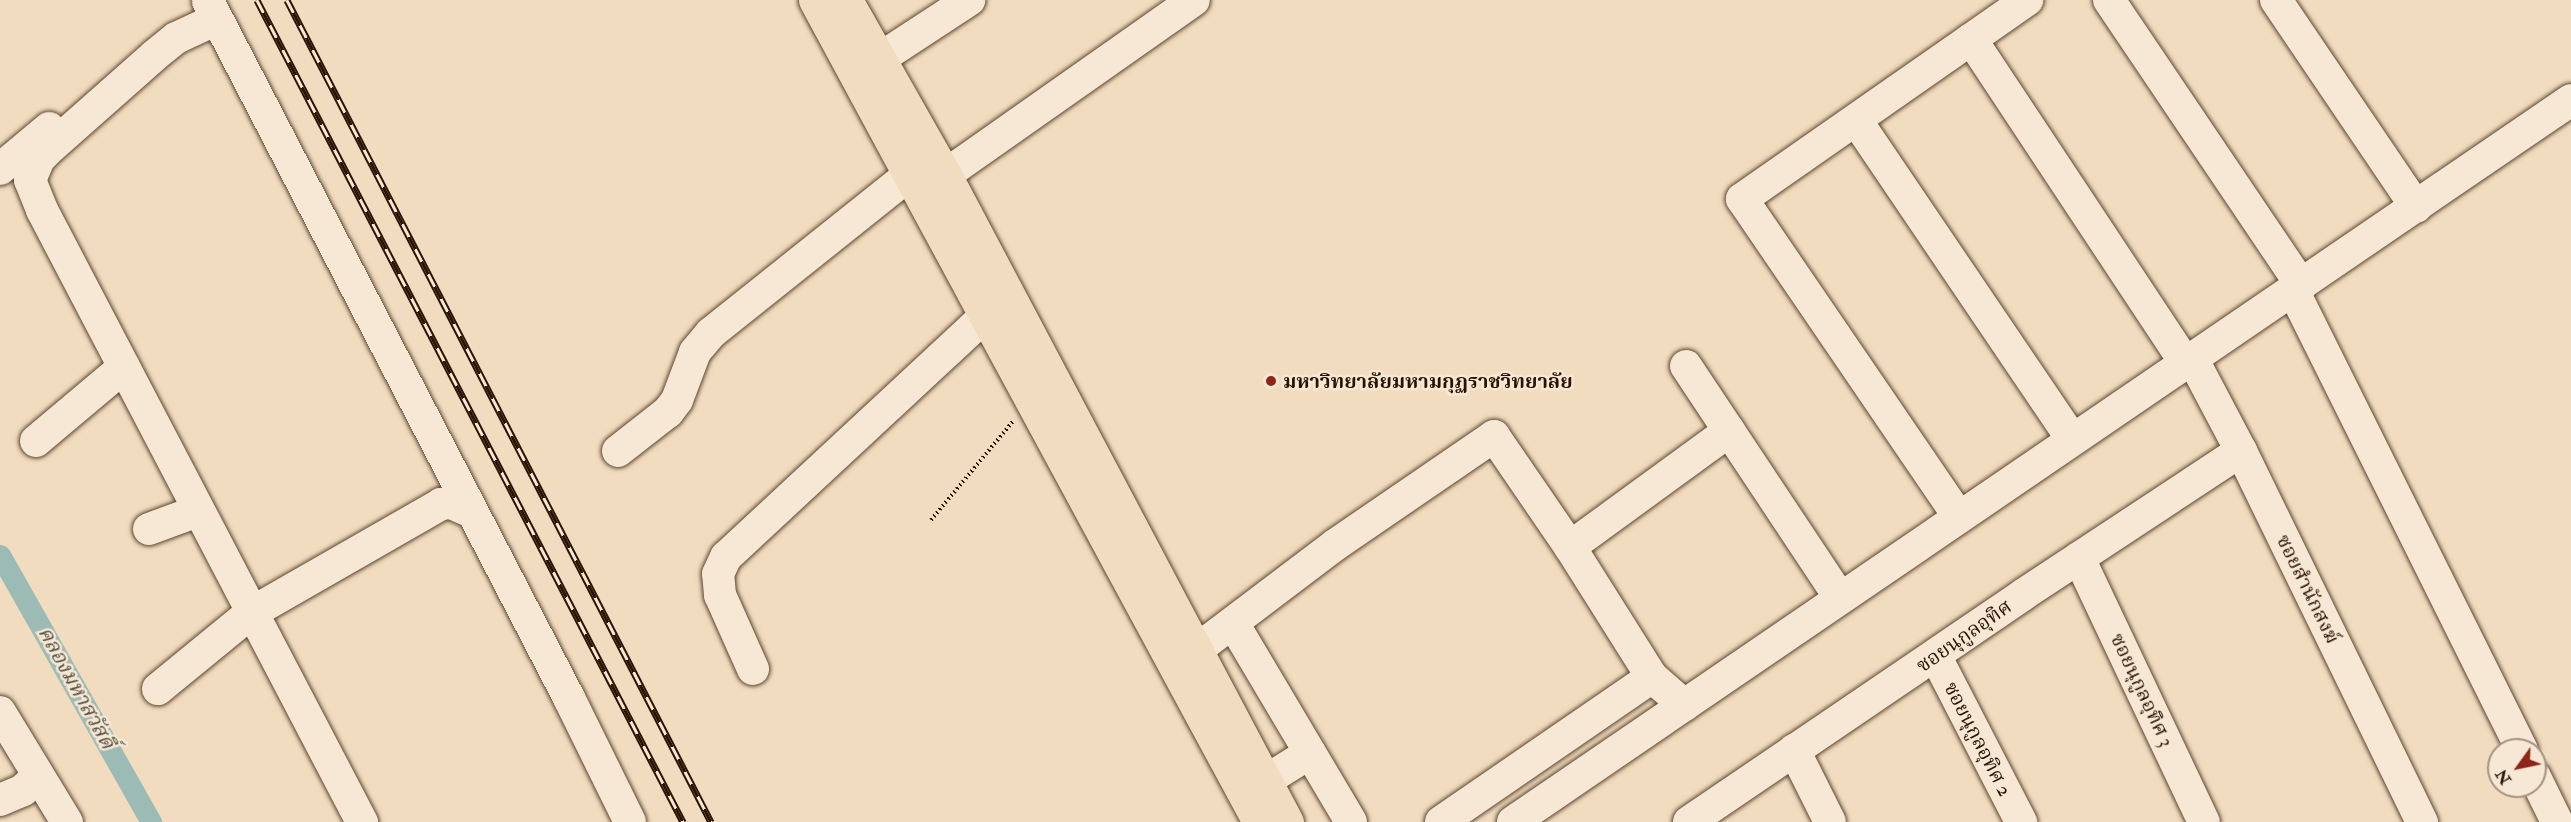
<!DOCTYPE html>
<meta charset="utf-8">
<style>
body{margin:0}
#map{position:relative;width:2571px;height:822px;overflow:hidden;background:#f1dcbf;font-family:"IM FELL Double Pica","Noto Serif Thai",serif}
div>[style]{position:absolute}
.canal>*{height:21px;margin:-10.5px;padding:0 10.5px;transform-origin:10.5px;border-radius:10.5px;background:#9bbbb4}
.path>*{height:4px;margin-top:-2px;transform-origin:0;background:repeating-linear-gradient(90deg,#2c1300 0 1.5px,transparent 0 4.5px)}
.roads{filter:drop-shadow(0 0 2px #5d4530) drop-shadow(0 0 2px #5d4530)}
.minor>*{height:32px;margin:-16px;padding:0 16px;transform-origin:16px;border-radius:16px;background:#f6e8d5}
.major>*{height:33px;margin:-16.5px;padding:0 16.5px;transform-origin:16.5px;border-radius:16.5px;background:#f1dcbf}
.rail>*{height:7px;margin-top:-3.5px;transform-origin:0;background:repeating-linear-gradient(90deg,#f6e8d5 0 14px,#2c1300 0 28px);box-sizing:border-box;border-block:2px solid #2c1300}
.dots>*{width:16px;height:16px;translate:-50% -50%;box-sizing:border-box;border:3px solid #f6e8d5;border-radius:50%}
span{translate:-50% -50%;white-space:nowrap;text-align:center;line-height:1.15;-webkit-text-stroke:5px #f6e8d5;paint-order:stroke}
.poi-label{font-size:20px;color:#2c1300;font-weight:700}
.left{translate:0 -50%;text-align:left}
.street-label{font-size:20px;color:#2c1300}
.water-label{font-size:21px;color:#534e3f;font-style:italic}
.north{position:absolute;left:2487px;top:738px;width:60px;height:60px;box-sizing:border-box;background:#f6e8d5;border:2px solid #a59380;border-radius:50%;rotate:237deg;font-size:16px;font-weight:700;line-height:24px;text-align:center;color:#2c1300}
.north::after{content:'';display:block;margin:auto;width:21px;height:27px;background:#8f2418;clip-path:polygon(50% 0,100% 100%,50% 72%,0 100%)}
</style>
<div id="map">
<div class="canal">
<div style="left:0;top:555px;width:307px;rotate:60.5deg"></div>
</div>
<div class="path">
<div style="left:931px;top:520px;width:130px;rotate:-50.3deg"></div>
</div>
<div class="roads">
<div class="minor">
<div style="left:2109px;top:0;width:344px;rotate:56deg"></div>
<div style="left:2276px;top:0;width:250px;rotate:55.9deg"></div>
<div style="left:208px;top:1px;width:785px;rotate:62.62deg"></div>
<div style="left:569px;top:698px;width:138px;rotate:63.8deg"></div>
<div style="left:217px;top:19px;width:45px;rotate:155.1deg"></div>
<div style="left:176px;top:38px;width:28px;rotate:141deg"></div>
<div style="left:154px;top:56px;width:137px;rotate:138.5deg"></div>
<div style="left:51px;top:147px;width:17px;rotate:135deg"></div>
<div style="left:39px;top:159px;width:23px;rotate:113deg"></div>
<div style="left:30px;top:180px;width:32px;rotate:68deg"></div>
<div style="left:42px;top:210px;width:691px;rotate:62.4deg"></div>
<div style="left:1971px;top:39px;width:387px;rotate:56.5deg"></div>
<div style="left:879px;top:59px;width:108px;rotate:-33.2deg"></div>
<div style="left:1856px;top:120px;width:385px;rotate:55.9deg"></div>
<div style="left:0;top:169px;width:64px;rotate:-39.9deg"></div>
<div style="left:945px;top:175px;width:304px;rotate:-35.1deg"></div>
<div style="left:2293px;top:290px;width:514px;rotate:63.53deg"></div>
<div style="left:2192px;top:358px;width:105px;rotate:62.2deg"></div>
<div style="left:2241px;top:451px;width:413px;rotate:64deg"></div>
<div style="left:1686px;top:366px;width:278px;rotate:56.4deg"></div>
<div style="left:36px;top:441px;width:115px;rotate:-40.1deg"></div>
<div style="left:618px;top:451px;width:63px;rotate:-38deg"></div>
<div style="left:668px;top:412px;width:15px;rotate:-53deg"></div>
<div style="left:677px;top:400px;width:51px;rotate:-69.4deg"></div>
<div style="left:695px;top:352px;width:25px;rotate:-50deg"></div>
<div style="left:711px;top:333px;width:255px;rotate:-38.6deg"></div>
<div style="left:1959px;top:517px;width:385px;rotate:-124.3deg"></div>
<div style="left:1742px;top:199px;width:348px;rotate:-34.9deg"></div>
<div style="left:149px;top:529px;width:52px;rotate:-20.2deg"></div>
<div style="left:1570px;top:547px;width:197px;rotate:-36.1deg"></div>
<div style="left:2079px;top:558px;width:292px;rotate:64.7deg"></div>
<div style="left:1233px;top:623px;width:231px;rotate:59.3deg"></div>
<div style="left:1195px;top:651px;width:176px;rotate:-37.1deg"></div>
<div style="left:1335px;top:545px;width:193px;rotate:-34.4deg"></div>
<div style="left:1494px;top:436px;width:135px;rotate:55.6deg"></div>
<div style="left:1570px;top:547px;width:154px;rotate:57.8deg"></div>
<div style="left:1652px;top:677px;width:43px;rotate:41.2deg"></div>
<div style="left:1936px;top:657px;width:186px;rotate:62.7deg"></div>
<div style="left:753px;top:669px;width:81px;rotate:-114deg"></div>
<div style="left:720px;top:595px;width:21px;rotate:-95deg"></div>
<div style="left:718px;top:574px;width:19px;rotate:-65deg"></div>
<div style="left:726px;top:557px;width:355px;rotate:-42.9deg"></div>
<div style="left:158px;top:689px;width:120px;rotate:-39.3deg"></div>
<div style="left:251px;top:613px;width:219px;rotate:-29.8deg"></div>
<div style="left:441px;top:504px;width:10px;rotate:-6deg"></div>
<div style="left:451px;top:503px;width:22px;rotate:24deg"></div>
<div style="left:0;top:712px;width:129px;rotate:58.7deg"></div>
<div style="left:1794px;top:750px;width:80px;rotate:63.4deg"></div>
<div style="left:2535px;top:777px;width:50px;rotate:63.9deg"></div>
<div style="left:1265px;top:781px;width:53px;rotate:-31.9deg"></div>
<div style="left:0;top:800px;width:25px;rotate:-23deg"></div>
<div style="left:23px;top:790px;width:19px;rotate:-43deg"></div>
<div style="left:1441px;top:822px;width:256px;rotate:-34.5deg"></div>
<div style="left:1513px;top:822px;width:1281px;rotate:-34.31deg"></div>
<div style="left:1689px;top:822px;width:405px;rotate:-34.2deg"></div>
<div style="left:2024px;top:594px;width:260px;rotate:-33.4deg"></div>
</div>
<div class="major">
<div style="left:815px;top:0;width:934px;rotate:61.62deg"></div>
<div style="left:846px;top:0;width:201px;rotate:60.5deg"></div>
<div style="left:945px;top:175px;width:732px;rotate:62.14deg"></div>
</div>
</div>
<div class="rail">
<div style="left:257px;top:0;width:926px;rotate:62.6deg"></div>
<div style="left:287px;top:0;width:925px;rotate:62.71deg"></div>
</div>
<div class="dots">
<div style="left:1271px;top:381px;background:#8f2418"></div>
</div>
<div class="poi-label">
<span class="left" style="left:1283px;top:381px">มหาวิทยาลัยมหามกุฏราชวิทยาลัย</span>
</div>
<div class="street-label">
<span style="left:2308px;top:589px;rotate:64deg">ซอยสำนักสงฆ์</span>
<span style="left:1964px;top:636px;rotate:-35deg">ซอยนุกูลอุทิศ</span>
<span style="left:2142px;top:690px;rotate:65deg">ซอยนุกูลอุทิศ 3</span>
<span style="left:1978px;top:739px;rotate:63deg">ซอยนุกูลอุทิศ 2</span>
</div>
<div class="water-label">
<span style="left:76px;top:688px;rotate:61deg">คลองมหาสวัสดิ์</span>
</div>
<div class="north">N</div>
</div>
